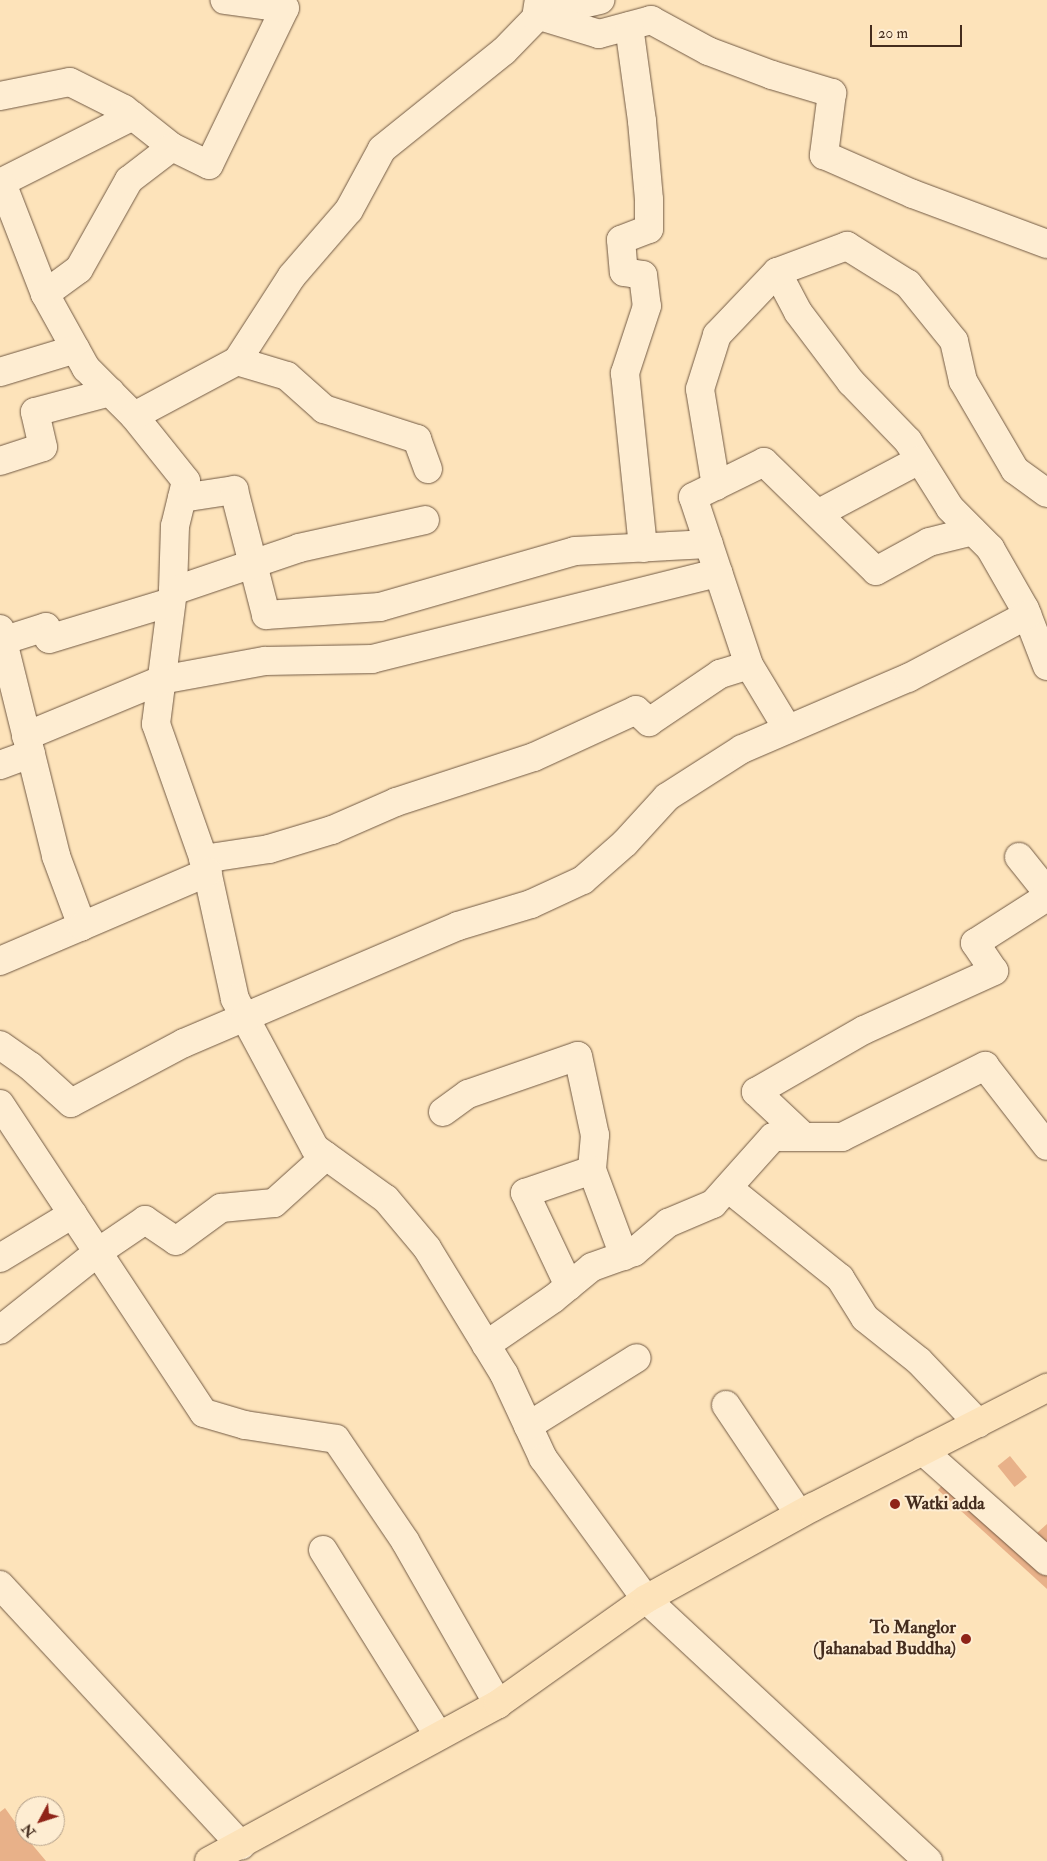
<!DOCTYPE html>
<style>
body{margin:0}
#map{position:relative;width:1047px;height:1861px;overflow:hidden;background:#fde3ba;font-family:"IM FELL Double Pica",serif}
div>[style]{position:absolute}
.building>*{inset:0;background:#e8b189;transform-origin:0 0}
.roads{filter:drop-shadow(0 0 1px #725a44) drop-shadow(0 0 1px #725a44)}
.minor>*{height:28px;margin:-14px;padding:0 14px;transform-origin:14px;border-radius:14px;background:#feedd2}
.major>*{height:28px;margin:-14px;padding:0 14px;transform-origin:14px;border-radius:14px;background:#fde3ba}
.dots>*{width:14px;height:14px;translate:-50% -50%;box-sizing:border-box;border:2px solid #feedd2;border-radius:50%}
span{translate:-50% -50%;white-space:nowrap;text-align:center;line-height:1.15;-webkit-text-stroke:4px #feedd2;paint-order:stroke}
.poi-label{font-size:18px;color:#442c1d;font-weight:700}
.left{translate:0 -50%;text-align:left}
.right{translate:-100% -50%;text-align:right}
.north{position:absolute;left:15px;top:1796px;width:50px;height:50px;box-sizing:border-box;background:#feedd2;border:1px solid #b4a08a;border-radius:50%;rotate:230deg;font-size:14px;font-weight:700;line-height:20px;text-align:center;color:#442c1d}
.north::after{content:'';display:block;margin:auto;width:18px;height:22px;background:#8f2418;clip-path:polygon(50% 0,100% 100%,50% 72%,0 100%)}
.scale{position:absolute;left:870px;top:25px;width:92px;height:22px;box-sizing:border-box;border:2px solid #442c1d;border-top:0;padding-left:6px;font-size:15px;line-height:18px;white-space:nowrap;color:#442c1d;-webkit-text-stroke:4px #feedd2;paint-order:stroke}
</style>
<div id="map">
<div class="building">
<div style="left:1010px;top:1456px;width:27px;height:16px;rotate:51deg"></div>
<div style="clip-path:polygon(951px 1475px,1047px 1563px,1047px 1589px,938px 1490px)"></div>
<div style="clip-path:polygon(1047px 1524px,1047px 1544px,1037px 1533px)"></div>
<div style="clip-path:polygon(5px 1808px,25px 1836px,46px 1861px,0 1861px,0 1812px)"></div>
</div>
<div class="roads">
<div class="minor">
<div style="left:539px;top:14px;width:63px;rotate:-12.9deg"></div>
<div style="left:537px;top:15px;width:65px;rotate:17deg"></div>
<div style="left:599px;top:34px;width:54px;rotate:-15.1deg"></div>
<div style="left:651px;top:20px;width:65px;rotate:28.5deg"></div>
<div style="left:708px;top:51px;width:68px;rotate:20.6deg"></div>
<div style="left:772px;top:75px;width:63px;rotate:16.7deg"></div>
<div style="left:832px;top:93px;width:63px;rotate:97.4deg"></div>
<div style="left:824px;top:155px;width:97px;rotate:23.7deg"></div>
<div style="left:913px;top:194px;width:143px;rotate:20.5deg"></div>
<div style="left:629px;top:26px;width:96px;rotate:82.2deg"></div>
<div style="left:642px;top:121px;width:79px;rotate:84.9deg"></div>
<div style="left:649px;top:200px;width:29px;rotate:90deg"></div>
<div style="left:649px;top:229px;width:30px;rotate:159deg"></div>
<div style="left:621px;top:240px;width:32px;rotate:85deg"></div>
<div style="left:624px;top:272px;width:19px;rotate:9deg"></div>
<div style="left:643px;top:275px;width:31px;rotate:83deg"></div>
<div style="left:647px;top:306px;width:71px;rotate:108.2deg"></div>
<div style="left:625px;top:373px;width:176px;rotate:84.1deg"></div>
<div style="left:0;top:96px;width:71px;rotate:-11.3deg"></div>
<div style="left:70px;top:82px;width:60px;rotate:26.6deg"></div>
<div style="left:124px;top:109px;width:61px;rotate:38.4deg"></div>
<div style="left:0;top:183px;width:149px;rotate:-26.7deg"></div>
<div style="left:2px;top:183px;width:119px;rotate:68.8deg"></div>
<div style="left:45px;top:294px;width:85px;rotate:61deg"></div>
<div style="left:86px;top:368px;width:68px;rotate:45deg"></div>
<div style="left:134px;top:416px;width:83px;rotate:51.3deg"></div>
<div style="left:186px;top:481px;width:46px;rotate:103.7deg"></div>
<div style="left:175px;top:526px;width:65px;rotate:91.8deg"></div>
<div style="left:173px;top:591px;width:134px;rotate:97.3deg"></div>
<div style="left:156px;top:724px;width:151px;rotate:70.6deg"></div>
<div style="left:206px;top:866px;width:136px;rotate:77.7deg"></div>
<div style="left:235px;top:999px;width:169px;rotate:61.8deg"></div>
<div style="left:315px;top:1148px;width:87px;rotate:35.7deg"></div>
<div style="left:386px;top:1199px;width:64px;rotate:50.1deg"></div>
<div style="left:427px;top:1248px;width:148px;rotate:58.6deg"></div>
<div style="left:504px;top:1374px;width:93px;rotate:65.1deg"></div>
<div style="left:543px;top:1458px;width:175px;rotate:53.9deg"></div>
<div style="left:646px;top:1599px;width:385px;rotate:42.9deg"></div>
<div style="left:777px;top:272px;width:45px;rotate:62.3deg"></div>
<div style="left:798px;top:312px;width:88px;rotate:52.9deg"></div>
<div style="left:851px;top:382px;width:82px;rotate:46deg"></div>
<div style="left:908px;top:441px;width:79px;rotate:57.9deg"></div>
<div style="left:950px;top:508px;width:57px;rotate:45deg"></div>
<div style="left:990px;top:548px;width:70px;rotate:60.2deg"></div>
<div style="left:1025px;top:609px;width:61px;rotate:68.9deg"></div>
<div style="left:45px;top:294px;width:42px;rotate:-36.3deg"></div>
<div style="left:79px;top:269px;width:102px;rotate:-60.7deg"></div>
<div style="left:129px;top:180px;width:54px;rotate:-37.5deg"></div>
<div style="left:172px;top:147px;width:41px;rotate:25.9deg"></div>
<div style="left:209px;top:165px;width:174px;rotate:-64.2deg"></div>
<div style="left:285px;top:8px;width:61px;rotate:-172.4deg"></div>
<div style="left:237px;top:361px;width:101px;rotate:-57.1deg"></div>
<div style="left:292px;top:276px;width:87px;rotate:-49.2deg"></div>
<div style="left:349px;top:210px;width:69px;rotate:-61.6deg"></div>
<div style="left:382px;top:149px;width:156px;rotate:-38.8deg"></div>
<div style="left:504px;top:51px;width:46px;rotate:-45.9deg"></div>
<div style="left:536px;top:18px;width:18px;rotate:-81deg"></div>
<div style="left:0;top:372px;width:79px;rotate:-16.8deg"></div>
<div style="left:134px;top:416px;width:117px;rotate:-28.1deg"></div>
<div style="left:237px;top:361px;width:52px;rotate:16.7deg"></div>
<div style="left:287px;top:376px;width:50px;rotate:41.7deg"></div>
<div style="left:324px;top:409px;width:98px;rotate:17.9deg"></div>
<div style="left:417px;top:439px;width:32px;rotate:70deg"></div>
<div style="left:0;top:461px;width:45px;rotate:-18deg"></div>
<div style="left:43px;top:447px;width:36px;rotate:-103deg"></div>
<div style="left:35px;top:412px;width:78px;rotate:-14.9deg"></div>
<div style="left:716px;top:486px;width:98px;rotate:-99.4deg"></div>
<div style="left:700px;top:389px;width:57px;rotate:-72.5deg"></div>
<div style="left:717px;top:335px;width:87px;rotate:-46.4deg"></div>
<div style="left:777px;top:272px;width:75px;rotate:-20.4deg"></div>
<div style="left:847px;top:246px;width:72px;rotate:31.9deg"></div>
<div style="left:908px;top:284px;width:73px;rotate:51.1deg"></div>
<div style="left:954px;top:341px;width:41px;rotate:77.3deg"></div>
<div style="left:963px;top:381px;width:103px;rotate:59.7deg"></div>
<div style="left:1015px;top:470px;width:39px;rotate:36deg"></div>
<div style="left:182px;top:498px;width:53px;rotate:-8.7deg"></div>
<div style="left:234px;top:490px;width:129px;rotate:75.6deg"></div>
<div style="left:266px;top:615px;width:114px;rotate:-4deg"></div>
<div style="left:380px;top:607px;width:203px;rotate:-16deg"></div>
<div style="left:575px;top:551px;width:134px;rotate:-3deg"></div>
<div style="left:819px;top:513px;width:113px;rotate:-27.9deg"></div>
<div style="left:173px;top:591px;width:133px;rotate:-18.8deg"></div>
<div style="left:299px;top:548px;width:129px;rotate:-12.5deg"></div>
<div style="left:0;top:629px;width:234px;rotate:76.1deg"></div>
<div style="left:56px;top:856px;width:75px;rotate:69.6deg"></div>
<div style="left:82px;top:926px;width:89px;rotate:156.9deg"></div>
<div style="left:2px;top:641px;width:46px;rotate:-17.7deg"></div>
<div style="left:46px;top:627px;width:12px;rotate:76deg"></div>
<div style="left:49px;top:639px;width:127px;rotate:-16.9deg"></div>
<div style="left:787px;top:728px;width:74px;rotate:-121.1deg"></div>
<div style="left:749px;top:665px;width:177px;rotate:-108.4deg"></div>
<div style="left:693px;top:497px;width:79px;rotate:-26.2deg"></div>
<div style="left:764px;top:462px;width:156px;rotate:44.2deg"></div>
<div style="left:876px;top:571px;width:60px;rotate:-28.7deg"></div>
<div style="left:929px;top:542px;width:45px;rotate:-14deg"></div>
<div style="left:26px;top:736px;width:146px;rotate:-22.5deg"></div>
<div style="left:161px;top:680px;width:106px;rotate:-10.4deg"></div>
<div style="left:265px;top:661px;width:107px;rotate:-1.1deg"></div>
<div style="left:372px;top:659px;width:357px;rotate:-14deg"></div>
<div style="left:0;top:765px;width:33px;rotate:-20deg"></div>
<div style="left:1019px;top:857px;width:45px;rotate:51.3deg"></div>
<div style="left:203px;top:859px;width:67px;rotate:-8.6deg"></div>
<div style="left:269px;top:849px;width:66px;rotate:-16.8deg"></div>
<div style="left:332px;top:830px;width:70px;rotate:-23.6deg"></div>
<div style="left:396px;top:802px;width:145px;rotate:-18.1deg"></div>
<div style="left:534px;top:757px;width:112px;rotate:-24.7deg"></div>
<div style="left:636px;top:710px;width:18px;rotate:43deg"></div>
<div style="left:649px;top:722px;width:86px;rotate:-34.1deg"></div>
<div style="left:720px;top:674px;width:30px;rotate:-17deg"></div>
<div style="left:82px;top:926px;width:137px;rotate:-23.2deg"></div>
<div style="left:0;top:1045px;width:37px;rotate:35deg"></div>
<div style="left:30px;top:1066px;width:55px;rotate:42.1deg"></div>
<div style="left:71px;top:1103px;width:128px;rotate:-28deg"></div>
<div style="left:184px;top:1043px;width:66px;rotate:-23.1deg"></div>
<div style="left:245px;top:1017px;width:232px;rotate:-23.1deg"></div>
<div style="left:458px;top:926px;width:76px;rotate:-16.8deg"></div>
<div style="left:531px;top:904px;width:57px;rotate:-24.8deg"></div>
<div style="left:583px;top:880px;width:56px;rotate:-41.4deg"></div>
<div style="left:625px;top:843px;width:62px;rotate:-47.6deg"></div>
<div style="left:667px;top:797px;width:89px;rotate:-32.6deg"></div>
<div style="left:742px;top:749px;width:181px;rotate:-23.2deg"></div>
<div style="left:908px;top:678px;width:135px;rotate:-27.9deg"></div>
<div style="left:0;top:1104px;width:370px;rotate:56.6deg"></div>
<div style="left:204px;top:1413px;width:43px;rotate:16.3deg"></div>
<div style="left:245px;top:1425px;width:92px;rotate:8.7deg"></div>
<div style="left:336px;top:1439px;width:123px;rotate:55.9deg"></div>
<div style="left:405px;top:1541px;width:188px;rotate:60.3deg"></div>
<div style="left:443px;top:1112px;width:31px;rotate:-36deg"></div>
<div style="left:468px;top:1094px;width:116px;rotate:-19.1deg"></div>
<div style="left:578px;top:1056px;width:81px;rotate:77.9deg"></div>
<div style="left:595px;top:1135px;width:35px;rotate:95deg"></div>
<div style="left:592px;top:1170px;width:92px;rotate:69.6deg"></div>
<div style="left:804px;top:1137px;width:66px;rotate:-136.8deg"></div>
<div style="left:756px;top:1092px;width:125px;rotate:-29.9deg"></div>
<div style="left:864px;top:1030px;width:143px;rotate:-24.4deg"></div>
<div style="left:994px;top:971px;width:34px;rotate:-124deg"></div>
<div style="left:975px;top:943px;width:85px;rotate:-32.6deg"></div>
<div style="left:728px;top:1188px;width:144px;rotate:38.8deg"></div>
<div style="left:840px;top:1278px;width:47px;rotate:58deg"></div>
<div style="left:865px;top:1318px;width:69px;rotate:38.5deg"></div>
<div style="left:919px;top:1361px;width:86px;rotate:46.4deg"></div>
<div style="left:0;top:1258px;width:85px;rotate:-31.1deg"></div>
<div style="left:569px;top:1286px;width:103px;rotate:-115.3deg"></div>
<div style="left:525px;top:1193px;width:71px;rotate:-18.9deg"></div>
<div style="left:0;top:1330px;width:125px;rotate:-38.5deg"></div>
<div style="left:98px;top:1252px;width:57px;rotate:-34.2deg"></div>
<div style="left:145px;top:1220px;width:37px;rotate:34deg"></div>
<div style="left:176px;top:1241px;width:56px;rotate:-36.3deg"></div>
<div style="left:221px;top:1208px;width:53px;rotate:-5.4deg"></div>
<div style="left:274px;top:1203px;width:70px;rotate:-42.1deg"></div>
<div style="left:486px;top:1345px;width:81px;rotate:-34.5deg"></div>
<div style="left:553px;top:1299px;width:50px;rotate:-39.4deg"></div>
<div style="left:592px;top:1267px;width:45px;rotate:-19.7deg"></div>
<div style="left:634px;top:1252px;width:45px;rotate:-40.5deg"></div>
<div style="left:668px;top:1223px;width:49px;rotate:-22.9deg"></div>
<div style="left:713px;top:1204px;width:90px;rotate:-48.2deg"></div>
<div style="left:773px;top:1137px;width:69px"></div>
<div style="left:842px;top:1137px;width:160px;rotate:-26.4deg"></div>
<div style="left:985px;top:1066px;width:101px;rotate:52.2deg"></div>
<div style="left:726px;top:1405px;width:131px;rotate:56.2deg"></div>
<div style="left:528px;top:1426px;width:128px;rotate:-32deg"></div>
<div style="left:923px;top:1451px;width:166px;rotate:41.6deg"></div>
<div style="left:323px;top:1550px;width:219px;rotate:58.1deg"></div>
<div style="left:0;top:1585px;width:355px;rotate:47.2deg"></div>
</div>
<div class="major">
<div style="left:209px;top:1861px;width:329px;rotate:-28.5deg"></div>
<div style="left:498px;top:1704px;width:181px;rotate:-35.4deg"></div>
<div style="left:646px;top:1599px;width:191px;rotate:-28.9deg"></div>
<div style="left:813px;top:1507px;width:263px;rotate:-27deg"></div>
</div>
</div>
<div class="dots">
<div style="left:895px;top:1504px;background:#8f2418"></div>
<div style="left:966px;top:1639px;background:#8f2418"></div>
</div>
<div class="poi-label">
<span class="left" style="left:905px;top:1504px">Watki adda</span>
<span class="right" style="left:956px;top:1639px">To Manglor<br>(Jahanabad Buddha)</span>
</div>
<div class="north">N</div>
<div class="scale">20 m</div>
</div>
